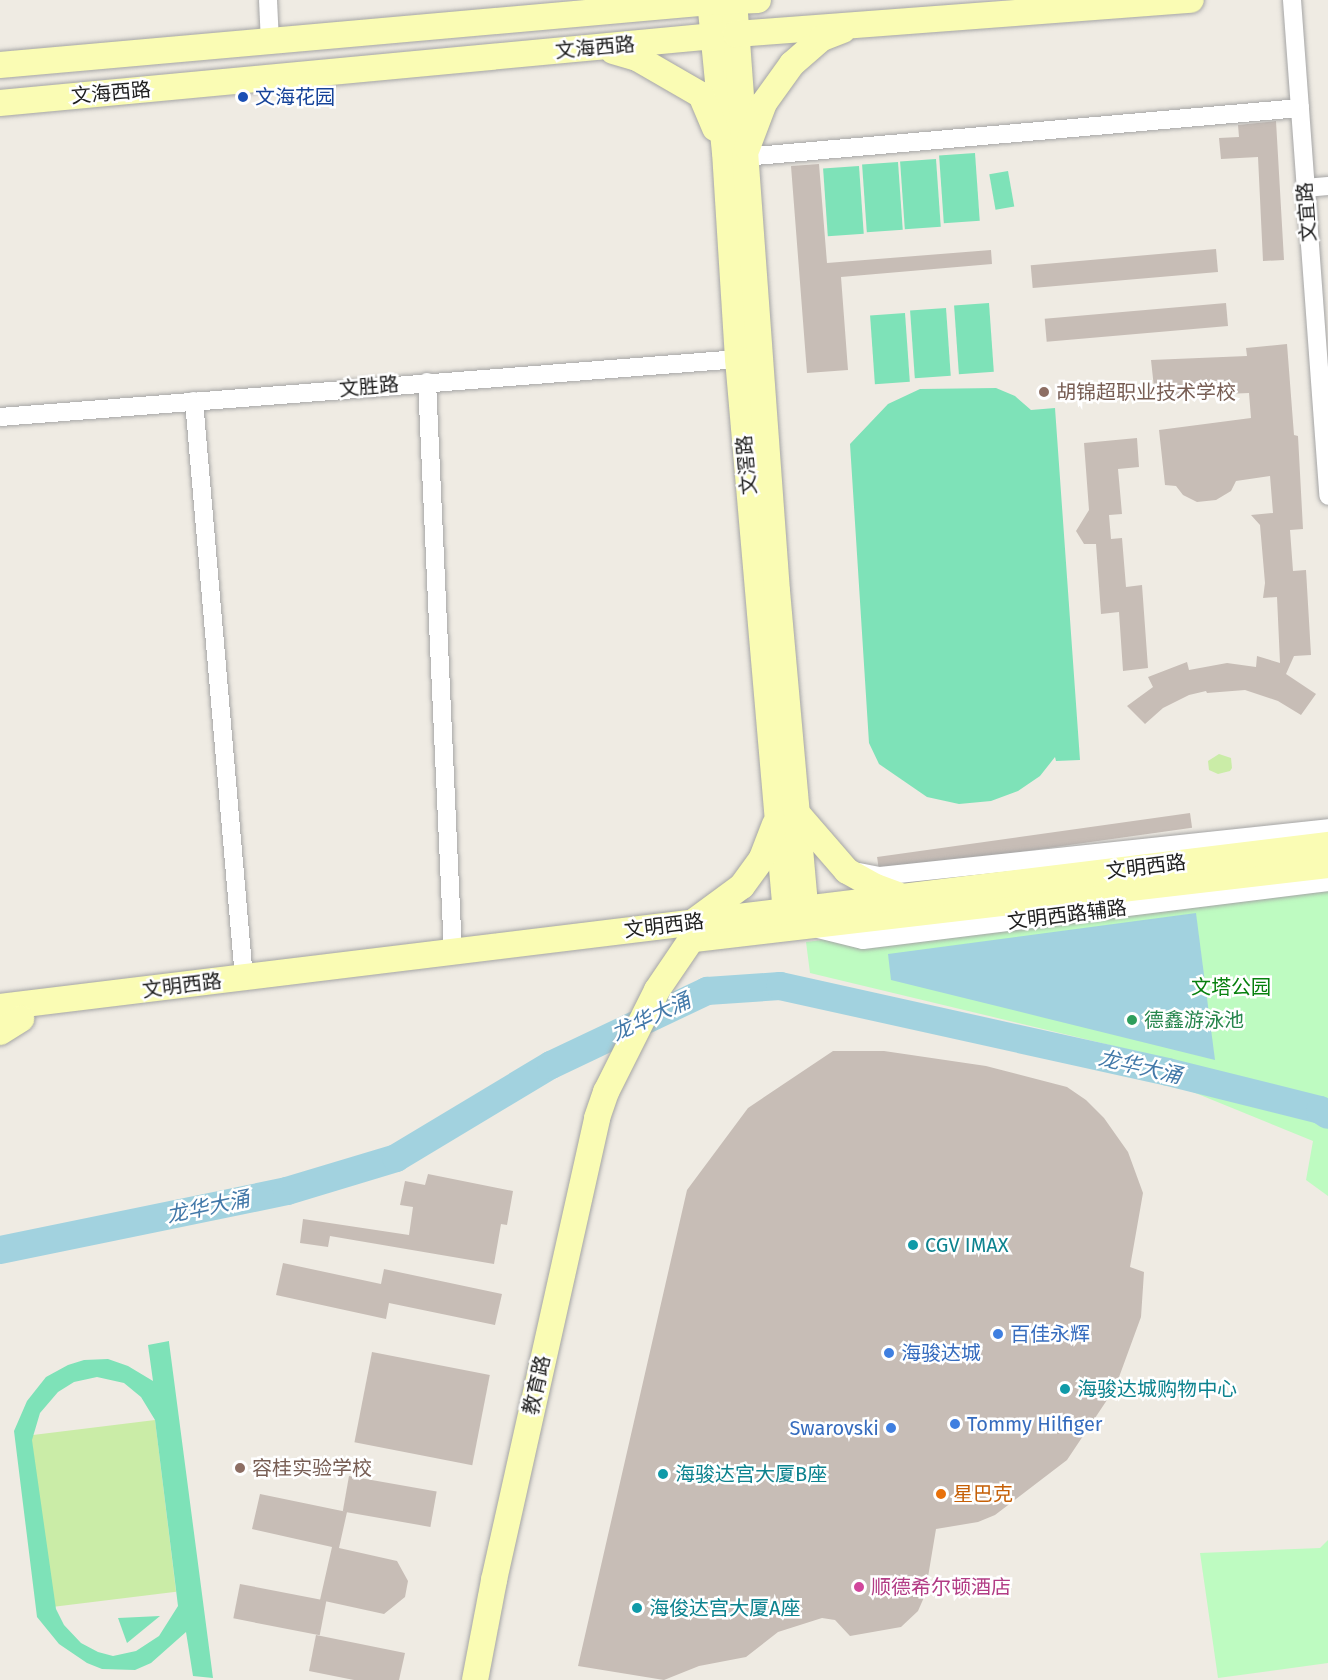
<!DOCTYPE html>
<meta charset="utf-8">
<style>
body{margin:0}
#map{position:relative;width:1328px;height:1680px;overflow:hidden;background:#efebe3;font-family:"Fira Sans","Noto Sans SC",sans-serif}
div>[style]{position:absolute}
.grass>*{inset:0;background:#caeca7;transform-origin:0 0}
.park>*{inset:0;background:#befbc1}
.pitch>*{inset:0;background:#7ee2b8;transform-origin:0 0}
.water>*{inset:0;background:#a2d2df}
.river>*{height:28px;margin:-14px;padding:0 14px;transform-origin:14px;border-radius:14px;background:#a2d2df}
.building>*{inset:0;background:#c7bdb6;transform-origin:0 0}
.roads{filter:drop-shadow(0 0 2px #a5a5a5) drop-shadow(0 0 2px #a5a5a5)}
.street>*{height:18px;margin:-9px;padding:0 9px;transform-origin:9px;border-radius:9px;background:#fff}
.secondary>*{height:26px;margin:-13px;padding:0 13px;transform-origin:13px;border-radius:13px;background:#fafcb4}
.dots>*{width:16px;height:16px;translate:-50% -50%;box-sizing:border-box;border:3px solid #fff;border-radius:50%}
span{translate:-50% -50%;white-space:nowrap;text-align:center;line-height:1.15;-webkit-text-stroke:5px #fff;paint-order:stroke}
.street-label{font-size:20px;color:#1e1e1e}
.transit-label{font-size:20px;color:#164399}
.left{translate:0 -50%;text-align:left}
.education-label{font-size:20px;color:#785e54}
.park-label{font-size:20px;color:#07800e}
.leisure-label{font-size:20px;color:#27864d}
.culture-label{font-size:20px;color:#0d838f}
.shop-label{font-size:20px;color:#366cbe}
.right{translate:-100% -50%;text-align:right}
.food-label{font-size:20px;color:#c56008}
.hotel-label{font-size:20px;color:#b23c85}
.water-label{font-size:21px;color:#4379a9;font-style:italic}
</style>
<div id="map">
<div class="grass">
<div style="clip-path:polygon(1219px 754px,1231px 758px,1232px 768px,1230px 771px,1218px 774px,1209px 770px,1208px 761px)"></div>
<div style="left:155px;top:1420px;width:173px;height:125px;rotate:83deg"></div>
</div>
<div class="park">
<div style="clip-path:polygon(1328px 878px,1328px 1196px,1306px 1180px,1313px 1141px,1161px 1079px,1164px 1058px,810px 973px,806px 942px)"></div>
<div style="clip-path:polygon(1328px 1540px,1328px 1663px,1218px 1678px,1200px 1553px,1320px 1548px)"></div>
</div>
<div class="pitch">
<div style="left:975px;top:153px;width:68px;height:36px;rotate:86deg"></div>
<div style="left:936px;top:159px;width:68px;height:36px;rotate:86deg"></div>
<div style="left:898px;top:162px;width:68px;height:36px;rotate:86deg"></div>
<div style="left:859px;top:166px;width:68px;height:36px;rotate:86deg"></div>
<div style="left:1008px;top:171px;width:36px;height:19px;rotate:80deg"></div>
<div style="left:989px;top:303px;width:69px;height:35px;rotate:86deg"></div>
<div style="left:946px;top:308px;width:68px;height:36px;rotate:86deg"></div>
<div style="left:905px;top:313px;width:69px;height:35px;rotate:86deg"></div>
<div style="clip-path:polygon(996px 388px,1015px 396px,1031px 410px,1055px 408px,1080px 760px,1056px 761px,1055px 757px,1040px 776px,1018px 791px,991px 801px,959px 804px,927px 797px,879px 764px,869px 743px,850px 444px,888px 404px,920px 389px)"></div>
<div style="clip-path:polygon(evenodd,169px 1341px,169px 1342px,213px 1678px,193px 1676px,186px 1632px,151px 1663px,135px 1670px,102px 1669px,87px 1663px,59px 1644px,37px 1617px,14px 1431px,27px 1401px,46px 1377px,68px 1365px,84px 1360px,108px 1359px,128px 1366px,153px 1381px,148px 1345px,169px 1341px,97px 1377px,124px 1383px,141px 1397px,155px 1420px,178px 1606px,159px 1636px,136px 1651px,113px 1656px,98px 1652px,81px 1643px,64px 1625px,56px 1609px,32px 1440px,40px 1413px,58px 1392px,74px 1382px,97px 1377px)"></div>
<div style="clip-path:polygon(160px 1616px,127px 1643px,118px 1618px)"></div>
</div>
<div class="water">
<div style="clip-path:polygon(1196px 913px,1215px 1060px,891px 980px,888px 954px)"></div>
</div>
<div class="river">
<div style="left:0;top:1250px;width:293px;rotate:-11.6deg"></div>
<div style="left:287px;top:1191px;width:114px;rotate:-16.8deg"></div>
<div style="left:396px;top:1158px;width:181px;rotate:-31deg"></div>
<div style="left:551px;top:1065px;width:173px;rotate:-25.4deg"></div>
<div style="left:707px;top:991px;width:73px;rotate:-3.9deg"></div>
<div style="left:780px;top:986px;width:397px;rotate:12.5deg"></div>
<div style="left:1168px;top:1072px;width:157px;rotate:14deg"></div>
<div style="left:1320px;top:1110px;width:9px;rotate:32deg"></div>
</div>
<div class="building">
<div style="clip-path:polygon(1276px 121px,1284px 260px,1263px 261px,1258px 157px,1221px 159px,1219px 138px,1239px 137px,1238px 125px)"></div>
<div style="clip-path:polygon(819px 164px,827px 263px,991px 250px,992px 264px,841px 277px,848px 370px,807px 373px,791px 166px)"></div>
<div style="left:1216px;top:249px;width:23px;height:186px;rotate:85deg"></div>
<div style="left:1226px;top:303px;width:23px;height:182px;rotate:85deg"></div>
<div style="clip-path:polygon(1287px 344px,1294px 435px,1298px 436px,1303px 529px,1290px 530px,1293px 571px,1306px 570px,1311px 655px,1294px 656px,1286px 674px,1316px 694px,1301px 715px,1278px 701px,1245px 690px,1207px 693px,1206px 691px,1189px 695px,1163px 708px,1145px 724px,1127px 706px,1153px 687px,1148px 677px,1187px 662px,1189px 670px,1227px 663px,1256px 667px,1257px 656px,1280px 663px,1277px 597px,1263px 598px,1265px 583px,1260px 525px,1251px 515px,1273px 513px,1270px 476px,1236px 481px,1231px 491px,1216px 500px,1197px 502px,1183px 495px,1176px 486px,1165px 485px,1159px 430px,1251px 418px,1249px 393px,1155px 397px,1151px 360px,1247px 356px,1246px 348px)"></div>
<div style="clip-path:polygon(1137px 438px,1139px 467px,1118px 469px,1122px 514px,1109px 515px,1111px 539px,1122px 538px,1126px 587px,1142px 585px,1148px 668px,1123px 671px,1119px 612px,1101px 614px,1096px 544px,1084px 544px,1076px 531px,1089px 510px,1084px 443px)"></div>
<div style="left:1190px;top:813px;width:15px;height:316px;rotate:82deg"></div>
<div style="clip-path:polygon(833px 1051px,884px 1051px,986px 1066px,1067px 1087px,1086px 1100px,1104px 1118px,1128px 1152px,1143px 1193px,1130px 1267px,1144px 1272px,1141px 1317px,1115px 1388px,1067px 1460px,995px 1515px,978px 1522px,936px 1529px,925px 1595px,918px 1611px,901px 1627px,850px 1636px,835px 1620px,822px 1618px,778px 1632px,746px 1657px,699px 1666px,664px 1680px,578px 1666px,687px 1190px,748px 1108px)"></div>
<div style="clip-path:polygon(428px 1174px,513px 1191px,507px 1225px,501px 1224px,494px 1264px,330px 1236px,328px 1247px,300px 1243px,303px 1219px,409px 1235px,413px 1207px,400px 1205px,405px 1181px,425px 1185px)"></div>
<div style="clip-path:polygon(283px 1263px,381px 1284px,384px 1269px,502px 1294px,495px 1325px,389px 1303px,386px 1319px,276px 1295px)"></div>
<div style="left:372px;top:1352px;width:120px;height:92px;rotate:11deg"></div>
<div style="left:349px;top:1476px;width:89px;height:36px;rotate:10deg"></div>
<div style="clip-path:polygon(260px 1494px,347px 1512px,339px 1548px,397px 1561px,408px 1581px,405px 1597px,384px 1614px,320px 1600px,332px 1547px,252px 1529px)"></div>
<div style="left:240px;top:1584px;width:88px;height:35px;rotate:11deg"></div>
<div style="clip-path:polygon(316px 1635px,405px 1653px,399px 1680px,354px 1680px,309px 1671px)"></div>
</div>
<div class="roads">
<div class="street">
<div style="left:268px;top:0;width:42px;rotate:87.3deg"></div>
<div style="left:1292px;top:0;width:497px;rotate:85.8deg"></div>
<div style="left:744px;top:157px;width:558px;rotate:-5.04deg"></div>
<div style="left:1305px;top:188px;width:23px;rotate:-5deg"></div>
<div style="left:427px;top:382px;width:572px;rotate:87.39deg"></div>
<div style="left:194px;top:401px;width:579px;rotate:85.05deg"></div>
<div style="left:0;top:417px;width:740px;rotate:-4.49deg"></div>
<div style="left:859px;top:872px;width:21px;rotate:11deg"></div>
<div style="left:880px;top:876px;width:451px;rotate:-6.1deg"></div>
<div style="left:818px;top:929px;width:46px;rotate:13.7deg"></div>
<div style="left:863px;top:940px;width:469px;rotate:-7.1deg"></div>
</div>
<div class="secondary">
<div style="left:710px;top:0;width:153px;rotate:84.4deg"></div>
<div style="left:725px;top:152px;width:207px;rotate:86.4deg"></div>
<div style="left:738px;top:359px;width:569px;rotate:85.06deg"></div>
<div style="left:734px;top:0;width:593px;rotate:85.84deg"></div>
<div style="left:777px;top:591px;width:334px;rotate:84.9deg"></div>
<div style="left:613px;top:51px;width:25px;rotate:16deg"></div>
<div style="left:637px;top:58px;width:74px;rotate:30deg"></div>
<div style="left:701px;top:95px;width:36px;rotate:67deg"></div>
<div style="left:0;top:65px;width:713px;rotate:-5.07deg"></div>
<div style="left:710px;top:2px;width:48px;rotate:-2.4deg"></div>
<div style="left:0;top:103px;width:739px;rotate:-5.36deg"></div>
<div style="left:736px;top:34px;width:456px;rotate:-4.3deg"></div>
<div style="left:747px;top:148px;width:48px;rotate:-69.3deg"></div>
<div style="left:764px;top:103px;width:48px;rotate:-54.3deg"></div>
<div style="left:792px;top:64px;width:40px;rotate:-41deg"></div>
<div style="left:822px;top:38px;width:22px;rotate:-21deg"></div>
<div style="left:795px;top:811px;width:79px;rotate:49.1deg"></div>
<div style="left:847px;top:871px;width:33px;rotate:29deg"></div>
<div style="left:876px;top:887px;width:23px;rotate:20deg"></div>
<div style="left:696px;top:920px;width:57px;rotate:-36.5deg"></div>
<div style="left:742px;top:886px;width:34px;rotate:-54deg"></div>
<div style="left:762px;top:858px;width:36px;rotate:-69deg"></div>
<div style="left:694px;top:939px;width:638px;rotate:-6.66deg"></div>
<div style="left:0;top:1007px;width:1338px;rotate:-6.96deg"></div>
<div style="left:0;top:1032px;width:25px;rotate:-32deg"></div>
<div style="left:475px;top:1680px;width:102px;rotate:-79.2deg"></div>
<div style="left:494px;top:1580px;width:473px;rotate:-77.4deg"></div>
<div style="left:597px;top:1118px;width:28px;rotate:-71deg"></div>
<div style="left:606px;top:1092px;width:114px;rotate:-63.4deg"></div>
<div style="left:657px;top:990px;width:60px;rotate:-55.8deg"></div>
</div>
</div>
<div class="dots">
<div style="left:243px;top:97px;background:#1a4fb4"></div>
<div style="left:1044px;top:392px;background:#8d6e63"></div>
<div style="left:1132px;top:1020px;background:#2e9e5b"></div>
<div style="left:913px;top:1245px;background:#0f9aa8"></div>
<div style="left:998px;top:1334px;background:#3f7fe0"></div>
<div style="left:889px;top:1353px;background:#3f7fe0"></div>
<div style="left:1065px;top:1389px;background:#0f9aa8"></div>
<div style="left:955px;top:1424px;background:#3f7fe0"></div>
<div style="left:891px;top:1428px;background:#3f7fe0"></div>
<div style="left:240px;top:1468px;background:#8d6e63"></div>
<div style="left:663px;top:1474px;background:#0f9aa8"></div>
<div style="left:941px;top:1494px;background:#e8710a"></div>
<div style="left:859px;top:1587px;background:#d1479c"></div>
<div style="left:637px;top:1608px;background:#0f9aa8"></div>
</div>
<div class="street-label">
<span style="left:595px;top:48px;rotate:-5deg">文海西路</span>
<span style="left:111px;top:93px;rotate:-5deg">文海西路</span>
<span style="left:1307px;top:212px;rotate:-94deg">文宜路</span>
<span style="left:369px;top:387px;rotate:-5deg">文胜路</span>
<span style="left:747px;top:465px;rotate:-95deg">文滘路</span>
<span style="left:1146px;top:867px;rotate:-7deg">文明西路</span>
<span style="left:1067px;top:915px;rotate:-7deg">文明西路辅路</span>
<span style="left:664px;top:926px;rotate:-7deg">文明西路</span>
<span style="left:182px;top:986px;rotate:-7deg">文明西路</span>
<span style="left:537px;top:1385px;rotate:-77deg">教育路</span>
</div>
<div class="transit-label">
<span class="left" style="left:255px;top:97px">文海花园</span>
</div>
<div class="education-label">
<span class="left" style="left:1056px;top:392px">胡锦超职业技术学校</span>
<span class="left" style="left:252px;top:1468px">容桂实验学校</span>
</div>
<div class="park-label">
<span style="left:1231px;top:987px">文塔公园</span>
</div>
<div class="leisure-label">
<span class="left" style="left:1144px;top:1020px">德鑫游泳池</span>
</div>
<div class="culture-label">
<span class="left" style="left:925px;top:1245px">CGV IMAX</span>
<span class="left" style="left:1077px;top:1389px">海骏达城购物中心</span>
<span class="left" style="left:675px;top:1474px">海骏达宫大厦B座</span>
<span class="left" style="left:649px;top:1608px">海俊达宫大厦A座</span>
</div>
<div class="shop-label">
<span class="left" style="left:1010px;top:1334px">百佳永辉</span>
<span class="left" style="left:901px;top:1353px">海骏达城</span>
<span class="left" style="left:967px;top:1424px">Tommy Hilfiger</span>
<span class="right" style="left:879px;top:1428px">Swarovski</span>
</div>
<div class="food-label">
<span class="left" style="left:953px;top:1494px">星巴克</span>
</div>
<div class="hotel-label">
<span class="left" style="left:871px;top:1587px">顺德希尔顿酒店</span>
</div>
<div class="water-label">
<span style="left:651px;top:1017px;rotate:-25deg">龙华大涌</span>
<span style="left:1140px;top:1067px;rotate:13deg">龙华大涌</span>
<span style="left:208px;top:1207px;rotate:-12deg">龙华大涌</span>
</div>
</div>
